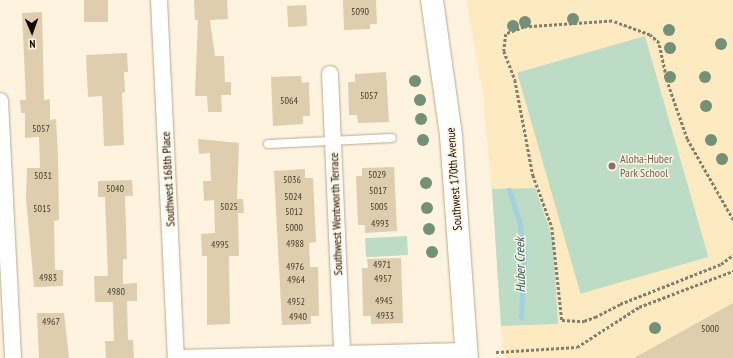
<!DOCTYPE html>
<style>
body{margin:0}
#map{position:relative;width:733px;height:358px;overflow:hidden;background:#fdf3df;font-family:"PT Sans Narrow",sans-serif}
div>[style]{position:absolute}
.built>*{inset:0;background:#feeac0}
.green>*{inset:0;background:#bcdcc5;transform-origin:0 0}
.stream>*{height:5px;margin:-2.5px;padding:0 2.5px;transform-origin:2.5px;border-radius:2.5px;background:#a2d1df}
.building>*{inset:0;background:#decead;transform-origin:0 0}
.path>*{height:2.5px;margin-top:-1.25px;transform-origin:0;background:repeating-linear-gradient(90deg,#857d6e 0 3px,transparent 0 5px)}
.roads{filter:drop-shadow(0 0 1px #bbab8b) drop-shadow(0 0 1px #bbab8b)}
.service>*{height:8px;margin:-4px;padding:0 4px;transform-origin:4px;border-radius:4px;background:#fff}
.minor>*{height:16px;margin:-8px;padding:0 8px;transform-origin:8px;border-radius:8px;background:#fff}
.secondary>*{height:22px;margin:-11px;padding:0 11px;transform-origin:11px;border-radius:11px;background:#fff}
.trees>*{width:12px;height:12px;margin:-6px;border-radius:50%;background:#729176}
.dots>*{width:11px;height:11px;translate:-50% -50%;box-sizing:border-box;border:2px solid #fdf3df;border-radius:50%}
span{translate:-50% -50%;white-space:nowrap;text-align:center;line-height:1.15;-webkit-text-stroke:3px #fdf3df;paint-order:stroke}
.number-label{font-size:10px;color:#443c2d}
.number-label span{-webkit-text-stroke-width:0}
.education-label{font-size:12px;color:#785e54}
.left{translate:0 -50%;text-align:left}
.street-label{font-size:12px;color:#110c02}
.water-label{font-size:13px;color:#215e6d;font-style:italic}
.north{position:absolute;left:12px;top:12px;width:40px;height:40px;-webkit-text-stroke:3px #fdf3df;paint-order:stroke;rotate:178deg;font-size:11px;font-weight:700;line-height:16px;text-align:center;color:#110c02}
.north::after{content:'';display:block;margin:auto;width:14px;height:18px;background:#110c02;clip-path:polygon(50% 0,100% 100%,50% 72%,0 100%)}
</style>
<div id="map">
<div class="built">
<div style="clip-path:polygon(466px 0,733px 0,733px 358px,504px 358px,501px 326px,558px 324px,496px 241px,483px 94px)"></div>
</div>
<div class="green">
<div style="left:645px;top:36px;width:230px;height:133px;rotate:74deg"></div>
<div style="clip-path:polygon(535px 188px,553px 239px,558px 324px,501px 326px,492px 189px)"></div>
<div style="left:407px;top:236px;width:19px;height:42px;rotate:87deg"></div>
</div>
<div class="stream">
<div style="left:509px;top:190px;width:32px;rotate:72deg"></div>
<div style="left:519px;top:220px;width:31px;rotate:81deg"></div>
<div style="left:524px;top:251px;width:66px;rotate:92.6deg"></div>
</div>
<div class="building">
<div style="left:84px;top:0;width:24px;height:22px"></div>
<div style="clip-path:polygon(194px 0,227px 0,228px 19px,210px 20px,215px 56px,224px 56px,225px 82px,231px 82px,231px 95px,221px 95px,222px 112px,208px 112px,207px 96px,195px 96px,198px 20px,195px 20px)"></div>
<div style="clip-path:polygon(343px 0,376px 0,377px 24px,370px 24px,370px 29px,344px 30px)"></div>
<div style="left:306px;top:5px;width:21px;height:19px;rotate:87deg"></div>
<div style="clip-path:polygon(42px 12px,44px 100px,50px 99px,50px 120px,56px 119px,58px 157px,59px 220px,54px 221px,55px 270px,63px 270px,63px 286px,34px 287px,26px 198px,27px 168px,40px 168px,39px 137px,25px 138px,25px 113px,21px 113px,20px 100px,26px 100px,22px 13px)"></div>
<div style="clip-path:polygon(127px 53px,128px 72px,124px 72px,125px 92px,122px 93px,124px 145px,104px 146px,102px 96px,88px 97px,86px 55px)"></div>
<div style="clip-path:polygon(386px 72px,389px 122px,358px 123px,357px 115px,349px 115px,348px 82px,355px 82px,355px 74px)"></div>
<div style="clip-path:polygon(301px 76px,302px 83px,309px 82px,310px 116px,303px 116px,303px 124px,273px 126px,271px 77px)"></div>
<div style="clip-path:polygon(198px 139px,239px 143px,237px 199px,243px 199px,244px 213px,238px 213px,239px 256px,229px 256px,230px 324px,207px 325px,207px 256px,202px 256px,201px 234px,215px 233px,214px 200px,204px 201px,203px 181px,211px 181px,210px 153px,199px 154px)"></div>
<div style="clip-path:polygon(394px 167px,397px 231px,365px 233px,365px 225px,358px 225px,356px 176px,362px 176px,362px 168px)"></div>
<div style="clip-path:polygon(305px 169px,305px 178px,313px 178px,316px 242px,309px 243px,310px 267px,318px 267px,319px 316px,311px 316px,311px 324px,282px 325px,274px 171px)"></div>
<div style="clip-path:polygon(132px 180px,133px 196px,125px 196px,127px 259px,123px 259px,123px 284px,137px 283px,137px 301px,127px 301px,128px 340px,133px 340px,134px 358px,106px 358px,105px 341px,114px 341px,113px 302px,95px 302px,94px 276px,108px 276px,105px 197px,98px 197px,98px 181px)"></div>
<div style="clip-path:polygon(401px 258px,403px 323px,371px 324px,371px 316px,363px 316px,362px 268px,368px 268px,367px 259px)"></div>
<div style="clip-path:polygon(733px 303px,733px 358px,634px 358px)"></div>
<div style="clip-path:polygon(37px 313px,64px 313px,69px 358px,39px 358px)"></div>
</div>
<div class="path">
<div style="left:733px;top:220px;width:93px;rotate:-119.6deg"></div>
<div style="left:687px;top:139px;width:60px;rotate:-109.3deg"></div>
<div style="left:667px;top:82px;width:40px;rotate:-102deg"></div>
<div style="left:659px;top:43px;width:12px;rotate:-138deg"></div>
<div style="left:650px;top:35px;width:40px;rotate:-159.8deg"></div>
<div style="left:612px;top:21px;width:88px;rotate:176.1deg"></div>
<div style="left:524px;top:27px;width:19px;rotate:159deg"></div>
<div style="left:506px;top:34px;width:17px;rotate:97deg"></div>
<div style="left:504px;top:51px;width:31px;rotate:69deg"></div>
<div style="left:515px;top:80px;width:97px;rotate:79.3deg"></div>
<div style="left:533px;top:175px;width:55px;rotate:69.9deg"></div>
<div style="left:552px;top:227px;width:94px;rotate:83.9deg"></div>
<div style="left:562px;top:320px;width:22px;rotate:3deg"></div>
<div style="left:584px;top:321px;width:12px;rotate:-20deg"></div>
<div style="left:595px;top:317px;width:28px;rotate:-27deg"></div>
<div style="left:620px;top:304px;width:109px;rotate:-21.6deg"></div>
<div style="left:721px;top:264px;width:15px;rotate:-37deg"></div>
<div style="left:496px;top:352px;width:81px;rotate:-3.5deg"></div>
<div style="left:577px;top:347px;width:74px;rotate:-32.8deg"></div>
<div style="left:639px;top:307px;width:101px;rotate:-21deg"></div>
</div>
<div class="roads">
<div class="service">
<div style="left:268px;top:144px;width:124px;rotate:-2.8deg"></div>
</div>
<div class="minor">
<div style="left:159px;top:0;width:358px;rotate:87.3deg"></div>
<div style="left:330px;top:74px;width:280px;rotate:87.5deg"></div>
<div style="left:0;top:101px;width:257px;rotate:87.1deg"></div>
<div style="left:176px;top:358px;width:291px;rotate:-1.4deg"></div>
</div>
<div class="secondary">
<div style="left:432px;top:0;width:137px;rotate:82deg"></div>
<div style="left:451px;top:136px;width:223px;rotate:85.9deg"></div>
</div>
</div>
<div class="trees">
<div style="left:573px;top:19px"></div>
<div style="left:525px;top:22px"></div>
<div style="left:513px;top:26px"></div>
<div style="left:669px;top:30px"></div>
<div style="left:721px;top:44px"></div>
<div style="left:670px;top:48px"></div>
<div style="left:670px;top:77px"></div>
<div style="left:705px;top:77px"></div>
<div style="left:415px;top:81px"></div>
<div style="left:420px;top:100px"></div>
<div style="left:706px;top:106px"></div>
<div style="left:421px;top:119px"></div>
<div style="left:423px;top:140px"></div>
<div style="left:711px;top:140px"></div>
<div style="left:722px;top:159px"></div>
<div style="left:426px;top:183px"></div>
<div style="left:427px;top:208px"></div>
<div style="left:429px;top:229px"></div>
<div style="left:432px;top:252px"></div>
<div style="left:655px;top:328px"></div>
</div>
<div class="dots">
<div style="left:612px;top:166px;background:#8d6e63"></div>
</div>
<div class="number-label">
<span style="left:360px;top:12px">5090</span>
<span style="left:369px;top:96px">5057</span>
<span style="left:289px;top:101px">5064</span>
<span style="left:41px;top:129px">5057</span>
<span style="left:377px;top:175px">5029</span>
<span style="left:43px;top:176px">5031</span>
<span style="left:292px;top:180px">5036</span>
<span style="left:115px;top:189px">5040</span>
<span style="left:378px;top:191px">5017</span>
<span style="left:293px;top:197px">5024</span>
<span style="left:229px;top:207px">5025</span>
<span style="left:379px;top:207px">5005</span>
<span style="left:42px;top:209px">5015</span>
<span style="left:294px;top:212px">5012</span>
<span style="left:380px;top:224px">4993</span>
<span style="left:294px;top:228px">5000</span>
<span style="left:295px;top:244px">4988</span>
<span style="left:220px;top:245px">4995</span>
<span style="left:382px;top:265px">4971</span>
<span style="left:295px;top:267px">4976</span>
<span style="left:48px;top:278px">4983</span>
<span style="left:383px;top:279px">4957</span>
<span style="left:296px;top:280px">4964</span>
<span style="left:116px;top:292px">4980</span>
<span style="left:384px;top:301px">4945</span>
<span style="left:296px;top:302px">4952</span>
<span style="left:385px;top:316px">4933</span>
<span style="left:298px;top:317px">4940</span>
<span style="left:51px;top:322px">4967</span>
<span style="left:710px;top:329px">5000</span>
</div>
<div class="education-label">
<span class="left" style="left:620px;top:166px">Aloha-Huber<br>Park School</span>
</div>
<div class="street-label">
<span style="left:168px;top:179px;rotate:-93deg">Southwest 168th Place</span>
<span style="left:454px;top:179px;rotate:-94deg">Southwest 170th Avenue</span>
<span style="left:336px;top:214px;rotate:-92deg">Southwest Wentworth Terrace</span>
</div>
<div class="water-label">
<span style="left:521px;top:265px;rotate:-91deg">Huber Creek</span>
</div>
<div class="north">N</div>
</div>
